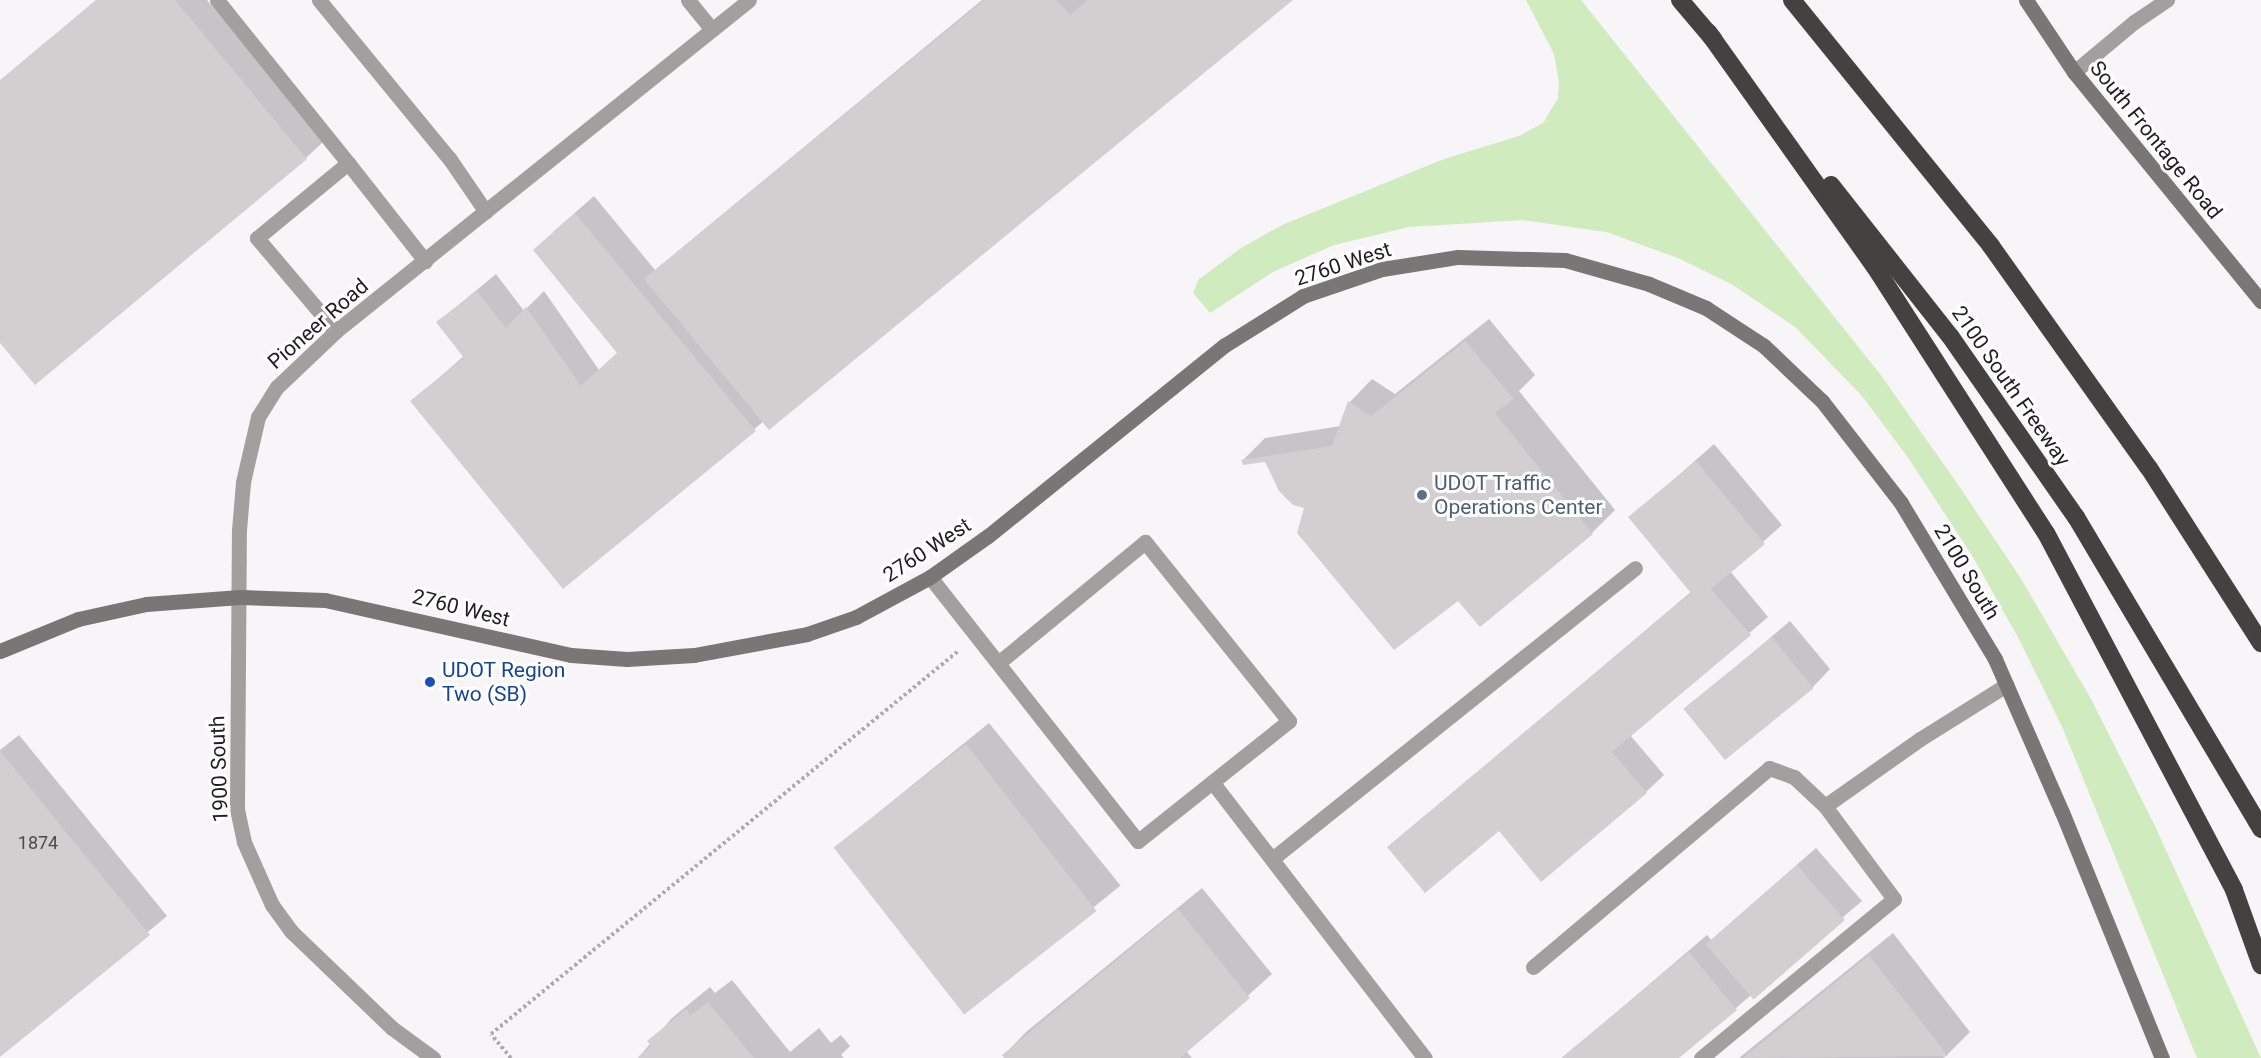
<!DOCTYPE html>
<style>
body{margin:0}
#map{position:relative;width:2261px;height:1058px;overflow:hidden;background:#f8f5f8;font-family:Roboto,sans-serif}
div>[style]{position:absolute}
.green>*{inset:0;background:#d0ebbe}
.shadow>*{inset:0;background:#0003;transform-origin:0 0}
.building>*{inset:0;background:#d3ced0;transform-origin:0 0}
.path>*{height:4px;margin-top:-2px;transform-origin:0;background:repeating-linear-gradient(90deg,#adabad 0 3px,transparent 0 6px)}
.lane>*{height:15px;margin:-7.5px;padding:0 7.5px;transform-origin:7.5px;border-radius:7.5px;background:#a2a09f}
.street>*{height:15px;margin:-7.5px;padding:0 7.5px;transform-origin:7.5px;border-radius:7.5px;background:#a2a09f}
.secondary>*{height:15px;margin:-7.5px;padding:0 7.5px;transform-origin:7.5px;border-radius:7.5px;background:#797675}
.highway>*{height:18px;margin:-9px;padding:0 9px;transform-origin:9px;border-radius:9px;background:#454140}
.dots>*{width:16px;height:16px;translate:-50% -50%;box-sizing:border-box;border:3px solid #fff;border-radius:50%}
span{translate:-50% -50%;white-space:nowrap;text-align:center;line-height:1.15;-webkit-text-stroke:6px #fff;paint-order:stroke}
.number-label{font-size:18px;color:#4d4a4c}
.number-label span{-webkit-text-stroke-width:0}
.street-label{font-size:21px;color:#201e20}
.service-label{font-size:21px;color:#4e5e75}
.left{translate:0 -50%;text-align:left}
.transit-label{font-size:21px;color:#164399}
</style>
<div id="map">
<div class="green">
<div style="clip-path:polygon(1526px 0,1581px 0,1880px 374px,1957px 483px,2020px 577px,2091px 699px,2155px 826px,2261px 1058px,2197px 1058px,2063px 729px,2020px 641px,1973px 557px,1909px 459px,1862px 396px,1795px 327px,1733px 285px,1678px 258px,1606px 232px,1523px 220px,1409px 227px,1334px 245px,1273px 272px,1210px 313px,1193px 293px,1198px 280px,1241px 248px,1282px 225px,1444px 159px,1519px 136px,1543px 123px,1558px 98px,1559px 83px,1554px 54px)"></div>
</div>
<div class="shadow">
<div style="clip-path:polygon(98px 0,207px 0,324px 141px,306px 158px,0 341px,0 82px)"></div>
<div style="clip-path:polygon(982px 0,1291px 0,764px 421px,563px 586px,412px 401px,464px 356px,438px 322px,496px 274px,524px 311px,544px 291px,599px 370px,618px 352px,553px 232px,594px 196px,655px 270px)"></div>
<div style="clip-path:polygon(1489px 319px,1535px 375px,1519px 391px,1615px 510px,1592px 533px,1458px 598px,1266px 460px,1243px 460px,1265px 438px,1341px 426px,1350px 402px,1372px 379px,1395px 394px)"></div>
<div style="clip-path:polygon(1714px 444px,1782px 525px,1730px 571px,1768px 617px,1630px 735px,1664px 775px,1646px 792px,1499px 829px,1389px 847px,1692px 591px,1630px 518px)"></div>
<div style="clip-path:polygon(1790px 621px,1830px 669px,1813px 687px,1685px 710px)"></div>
<div style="left:989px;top:723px;width:209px;height:198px;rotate:51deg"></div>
<div style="clip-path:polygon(19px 735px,167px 916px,0 1055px,0 750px)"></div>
<div style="clip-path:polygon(1816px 848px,1862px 901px,1677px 1058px,1563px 1058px,1707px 935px,1711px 940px)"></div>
<div style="clip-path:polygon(1202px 888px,1272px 974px,1186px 1051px,1192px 1058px,1006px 1058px,1004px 1055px,1026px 1032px)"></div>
<div style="clip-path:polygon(1893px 933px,1970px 1032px,1947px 1055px,1943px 1058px,1739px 1058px)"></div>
<div style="clip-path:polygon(732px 980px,790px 1052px,819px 1028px,831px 1043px,841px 1035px,850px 1046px,841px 1055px,844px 1058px,638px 1058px,672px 1018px,710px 987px,715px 993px)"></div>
</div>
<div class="building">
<div style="clip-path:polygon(96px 0,175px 0,307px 159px,35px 385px,0 343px,0 80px)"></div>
<div style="clip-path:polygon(984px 0,1057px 0,1070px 15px,1088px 0,1293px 0,769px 430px,644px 279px)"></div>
<div style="clip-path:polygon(575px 213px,756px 431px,563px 589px,410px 401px,464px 358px,436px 322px,477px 291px,506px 328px,526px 307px,581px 386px,617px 353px,533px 250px)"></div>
<div style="clip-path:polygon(1465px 341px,1514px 399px,1495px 413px,1593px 534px,1480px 627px,1458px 601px,1394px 650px,1297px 533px,1304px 508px,1293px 505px,1279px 491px,1265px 462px,1243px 465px,1241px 460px,1332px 446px,1348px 401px,1371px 416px)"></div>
<div style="clip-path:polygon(1696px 461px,1765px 544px,1711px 589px,1751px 635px,1612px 752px,1647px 793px,1541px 882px,1499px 831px,1425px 893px,1387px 847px,1691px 593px,1628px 517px)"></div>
<div style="left:1772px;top:637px;width:66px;height:114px;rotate:51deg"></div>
<div style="left:966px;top:744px;width:212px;height:168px;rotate:52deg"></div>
<div style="clip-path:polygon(0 751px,150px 935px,0 1057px)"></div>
<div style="left:1797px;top:865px;width:73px;height:121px;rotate:49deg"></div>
<div style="clip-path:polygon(1178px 909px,1250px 998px,1180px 1058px,1004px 1058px,1002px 1055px)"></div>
<div style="clip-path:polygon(1689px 952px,1737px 1010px,1679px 1058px,1561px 1058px)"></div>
<div style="clip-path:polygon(1869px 955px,1948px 1056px,1743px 1058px)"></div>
<div style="clip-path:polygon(708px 1002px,754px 1058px,637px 1058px,651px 1046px,647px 1041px,686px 1009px,691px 1015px)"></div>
</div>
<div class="path">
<div style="left:511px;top:1058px;width:31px;rotate:-130deg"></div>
<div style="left:491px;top:1034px;width:603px;rotate:-39.34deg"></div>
</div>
<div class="lane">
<div style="left:217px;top:0;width:209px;rotate:51.2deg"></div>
<div style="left:348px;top:163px;width:118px;rotate:140.5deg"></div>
<div style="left:257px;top:238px;width:122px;rotate:49.7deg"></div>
<div style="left:319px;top:0;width:205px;rotate:50.6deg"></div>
<div style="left:449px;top:158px;width:65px;rotate:55.6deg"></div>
<div style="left:688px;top:0;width:38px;rotate:51deg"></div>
<div style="left:2074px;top:72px;width:78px;rotate:-39.8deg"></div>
<div style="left:2134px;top:22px;width:40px;rotate:-34deg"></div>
<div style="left:348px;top:163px;width:125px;rotate:51.8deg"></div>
<div style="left:930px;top:577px;width:336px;rotate:51.8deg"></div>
<div style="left:1138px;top:841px;width:193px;rotate:-38.5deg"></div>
<div style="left:1289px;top:721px;width:230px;rotate:-128.8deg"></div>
<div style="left:1145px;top:542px;width:190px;rotate:140.5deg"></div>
<div style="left:1213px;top:783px;width:347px;rotate:52.4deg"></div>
<div style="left:1272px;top:859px;width:465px;rotate:-38.7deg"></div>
<div style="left:1533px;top:967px;width:309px;rotate:-40.1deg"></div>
<div style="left:1769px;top:768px;width:27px;rotate:20deg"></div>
<div style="left:1794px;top:777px;width:42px;rotate:43.1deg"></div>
<div style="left:392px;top:1028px;width:51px;rotate:36.2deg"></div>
<div style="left:1701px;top:1058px;width:250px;rotate:-39.5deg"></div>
<div style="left:1894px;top:899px;width:116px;rotate:-126.6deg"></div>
<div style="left:1825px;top:806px;width:116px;rotate:-35.2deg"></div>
<div style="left:1920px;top:739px;width:102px;rotate:-32.1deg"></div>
</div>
<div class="street">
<div style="left:392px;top:1028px;width:140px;rotate:-136.2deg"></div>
<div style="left:291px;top:931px;width:32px;rotate:-126deg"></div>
<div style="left:272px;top:905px;width:69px;rotate:-114deg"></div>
<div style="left:244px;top:842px;width:35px;rotate:-102deg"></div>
<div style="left:237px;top:808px;width:278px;rotate:-89.6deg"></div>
<div style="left:239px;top:530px;width:48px;rotate:-85.2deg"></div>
<div style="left:243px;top:482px;width:67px;rotate:-77deg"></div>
<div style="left:258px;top:417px;width:36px;rotate:-58deg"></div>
<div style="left:277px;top:387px;width:81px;rotate:-43.5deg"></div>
<div style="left:336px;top:331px;width:529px;rotate:-38.71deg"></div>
</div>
<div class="secondary">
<div style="left:2026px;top:0;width:87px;rotate:56.3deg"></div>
<div style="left:2074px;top:72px;width:296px;rotate:50.8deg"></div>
<div style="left:0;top:651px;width:84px;rotate:-22.3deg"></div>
<div style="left:78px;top:619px;width:70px;rotate:-12.4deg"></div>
<div style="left:146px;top:604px;width:94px;rotate:-4.3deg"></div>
<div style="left:240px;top:597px;width:85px;rotate:2deg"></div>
<div style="left:325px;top:600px;width:252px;rotate:12.6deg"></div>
<div style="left:571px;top:655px;width:56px;rotate:4.1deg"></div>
<div style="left:627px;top:659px;width:67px;rotate:-3.4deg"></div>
<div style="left:694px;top:655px;width:115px;rotate:-10.5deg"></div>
<div style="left:807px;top:634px;width:52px;rotate:-19.1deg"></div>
<div style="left:856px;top:617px;width:84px;rotate:-28.4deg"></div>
<div style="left:930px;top:577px;width:71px;rotate:-35.3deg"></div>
<div style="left:988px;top:536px;width:304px;rotate:-38.9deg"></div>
<div style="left:1225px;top:345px;width:92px;rotate:-32.1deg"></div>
<div style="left:1303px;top:296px;width:83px;rotate:-18.9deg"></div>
<div style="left:1382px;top:269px;width:77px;rotate:-9deg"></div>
<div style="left:1458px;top:257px;width:107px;rotate:1.6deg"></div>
<div style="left:1565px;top:260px;width:87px;rotate:15.9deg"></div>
<div style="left:1649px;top:284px;width:62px;rotate:22.8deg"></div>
<div style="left:1706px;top:308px;width:69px;rotate:33.2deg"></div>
<div style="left:1764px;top:346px;width:80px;rotate:43.5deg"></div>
<div style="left:1822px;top:401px;width:129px;rotate:52.2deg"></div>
<div style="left:1901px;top:503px;width:182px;rotate:58.9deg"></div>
<div style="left:1995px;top:659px;width:167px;rotate:66.4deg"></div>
<div style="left:2062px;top:812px;width:266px;rotate:67.9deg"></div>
</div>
<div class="highway">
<div style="left:1680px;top:0;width:52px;rotate:49.6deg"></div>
<div style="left:1792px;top:0;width:316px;rotate:51deg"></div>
<div style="left:1991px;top:246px;width:272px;rotate:54.6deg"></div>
<div style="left:2149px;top:468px;width:208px;rotate:57.4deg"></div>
<div style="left:1708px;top:32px;width:288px;rotate:54.6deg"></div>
<div style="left:1875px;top:267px;width:316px;rotate:57.3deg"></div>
<div style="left:2046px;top:533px;width:403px;rotate:62.2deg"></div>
<div style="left:2234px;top:890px;width:80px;rotate:70.2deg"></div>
<div style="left:1831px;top:185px;width:192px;rotate:51.8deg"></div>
<div style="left:1950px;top:336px;width:221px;rotate:55.2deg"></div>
<div style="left:2076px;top:517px;width:363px;rotate:59.3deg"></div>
</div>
<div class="dots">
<div style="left:1422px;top:495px;background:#5c6f8a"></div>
<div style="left:430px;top:682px;background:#1a4fb4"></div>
</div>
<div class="number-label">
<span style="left:38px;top:843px">1874</span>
</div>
<div class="street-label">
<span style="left:2156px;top:140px;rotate:51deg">South Frontage Road</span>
<span style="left:1343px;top:264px;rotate:-18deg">2760 West</span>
<span style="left:318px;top:324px;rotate:-41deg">Pioneer Road</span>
<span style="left:2011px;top:386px;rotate:55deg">2100 South Freeway</span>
<span style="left:927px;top:550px;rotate:-33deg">2760 West</span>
<span style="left:1967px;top:572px;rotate:59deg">2100 South</span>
<span style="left:461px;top:608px;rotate:14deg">2760 West</span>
<span style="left:219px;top:769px;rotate:-92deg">1900 South</span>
</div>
<div class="service-label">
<span class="left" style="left:1434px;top:495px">UDOT Traffic<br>Operations Center</span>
</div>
<div class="transit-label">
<span class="left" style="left:442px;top:682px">UDOT Region<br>Two (SB)</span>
</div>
</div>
